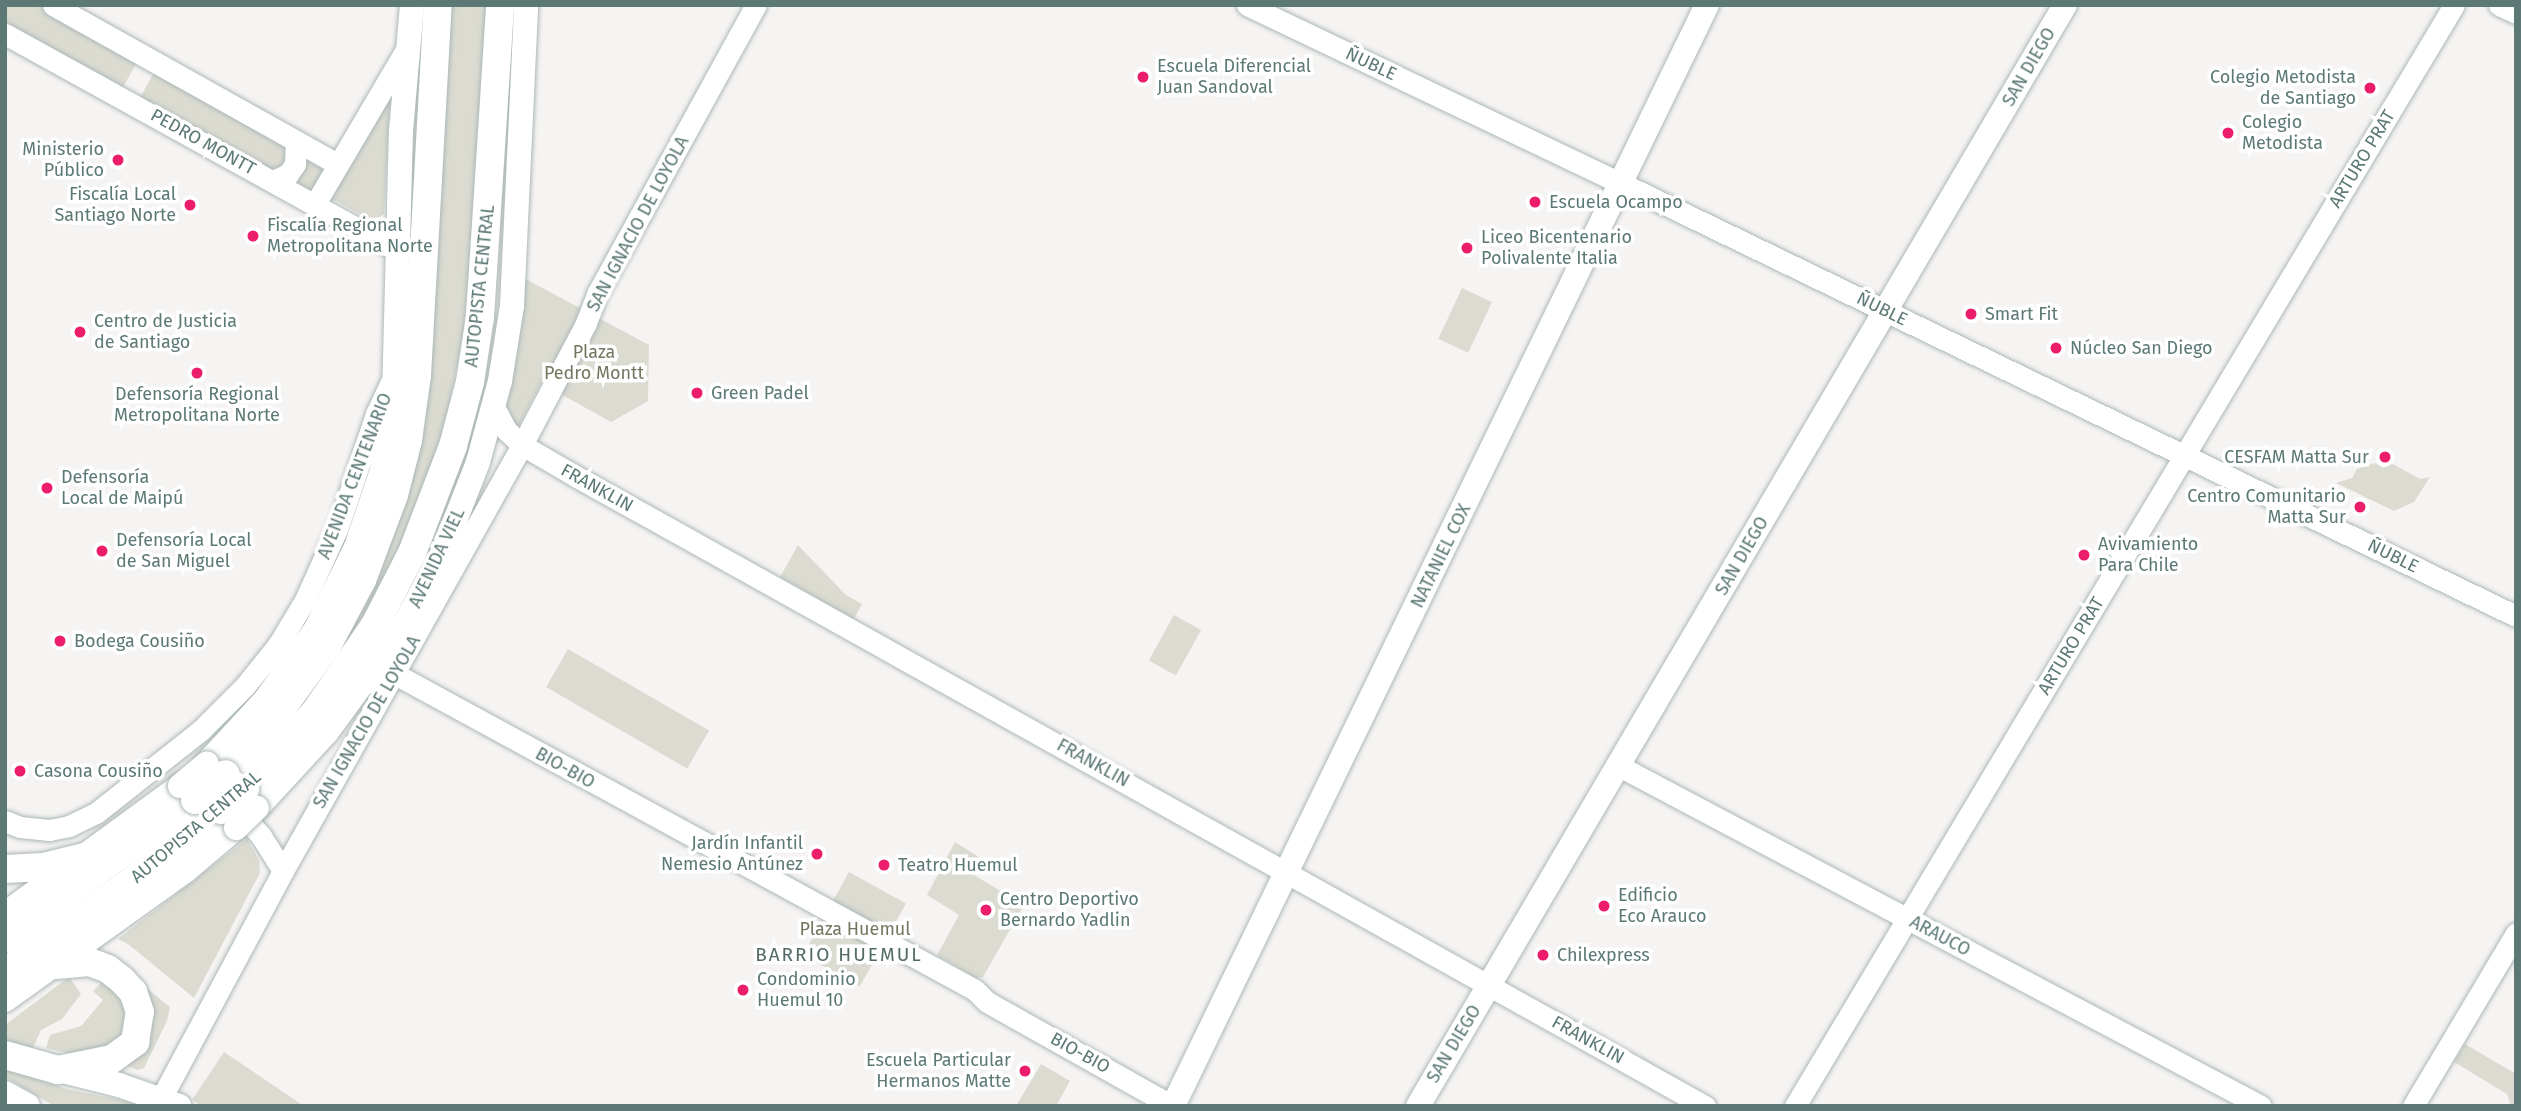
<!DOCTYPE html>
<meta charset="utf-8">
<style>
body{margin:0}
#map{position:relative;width:2521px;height:1111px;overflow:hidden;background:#f6f4f3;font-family:"Fira Sans",sans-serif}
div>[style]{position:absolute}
.green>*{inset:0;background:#dbdbd1;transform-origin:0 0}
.roads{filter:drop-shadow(0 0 2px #acb8b7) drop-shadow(0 0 2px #acb8b7)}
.secondary>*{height:21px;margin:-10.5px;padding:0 10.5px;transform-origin:10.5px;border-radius:10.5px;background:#fff}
.primary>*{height:24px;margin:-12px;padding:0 12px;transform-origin:12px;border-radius:12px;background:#fff}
.highway>*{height:28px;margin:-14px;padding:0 14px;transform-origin:14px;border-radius:14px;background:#fff}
.bridges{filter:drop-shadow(0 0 2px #adb8b6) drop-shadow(0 0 2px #adb8b6)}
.primary-bridge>*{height:24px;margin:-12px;padding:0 12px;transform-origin:12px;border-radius:12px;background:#fff}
.highway-bridge>*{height:28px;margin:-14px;padding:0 14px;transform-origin:14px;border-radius:14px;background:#fff}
.dots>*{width:19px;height:19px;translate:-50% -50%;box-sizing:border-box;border:4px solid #fff;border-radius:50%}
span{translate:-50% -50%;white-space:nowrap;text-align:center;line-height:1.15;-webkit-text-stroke:7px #fff;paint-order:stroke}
.street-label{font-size:18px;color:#5c7975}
.poi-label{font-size:18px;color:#5c7975}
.left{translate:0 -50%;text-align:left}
.right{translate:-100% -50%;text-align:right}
.park-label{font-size:18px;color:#72775f}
.neighbourhood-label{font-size:19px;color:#526a66;letter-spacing:2px}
.frame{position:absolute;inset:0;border:7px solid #5c7975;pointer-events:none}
</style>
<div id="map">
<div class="green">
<div style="clip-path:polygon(5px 5px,41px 5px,139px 59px,123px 87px,5px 22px)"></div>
<div style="clip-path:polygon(448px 5px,488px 5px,464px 331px,444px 431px,405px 534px,370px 605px,294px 715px,374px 579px)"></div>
<div style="left:157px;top:67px;width:196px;height:34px;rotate:29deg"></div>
<div style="clip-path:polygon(385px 98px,390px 101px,384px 214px,373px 222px,331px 198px)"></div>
<div style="clip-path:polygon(522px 277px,649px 345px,648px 401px,611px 422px,541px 383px,517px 429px,503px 400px)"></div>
<div style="left:1462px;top:288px;width:33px;height:56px;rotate:25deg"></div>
<div style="clip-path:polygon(2375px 463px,2383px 468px,2391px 463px,2420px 479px,2430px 477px,2414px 502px,2394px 511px,2336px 483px,2352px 478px,2357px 469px)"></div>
<div style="clip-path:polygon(798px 545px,846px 595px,862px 604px,854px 619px,780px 577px)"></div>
<div style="left:1174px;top:615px;width:31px;height:52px;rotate:29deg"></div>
<div style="left:568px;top:649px;width:163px;height:44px;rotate:30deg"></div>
<div style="clip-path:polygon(247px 839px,259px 860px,260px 873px,194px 998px,128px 944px,118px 939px)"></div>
<div style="clip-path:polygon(955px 842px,982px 859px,974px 875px,1024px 905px,983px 977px,976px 978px,937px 955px,959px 915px,927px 895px)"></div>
<div style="left:849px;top:872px;width:65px;height:95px;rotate:29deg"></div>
<div style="clip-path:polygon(101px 951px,170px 1007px,167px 1021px,144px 1068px,138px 1070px,122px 1064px,143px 1039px)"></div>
<div style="clip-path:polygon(69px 977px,81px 994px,62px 1019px,41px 1030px,33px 1048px,5px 1041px,5px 1025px)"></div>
<div style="clip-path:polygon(105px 979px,125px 994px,130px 1041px,80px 1056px,46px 1048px,50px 1035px,81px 1026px,103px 1000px,93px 991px)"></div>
<div style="clip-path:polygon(2465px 1044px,2516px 1074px,2516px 1106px,2511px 1106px,2507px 1094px,2454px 1062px)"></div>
<div style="clip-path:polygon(224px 1052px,304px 1106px,202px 1106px,192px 1100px)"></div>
<div style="clip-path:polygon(1041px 1064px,1070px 1081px,1056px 1106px,1016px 1106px)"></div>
<div style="clip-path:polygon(5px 1068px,67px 1089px,140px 1104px,54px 1106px,5px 1077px)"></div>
</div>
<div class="roads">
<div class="secondary">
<div style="left:53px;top:5px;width:326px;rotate:29.2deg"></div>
<div style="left:1247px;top:5px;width:414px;rotate:25.5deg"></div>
<div style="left:1621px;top:183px;width:994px;rotate:25.82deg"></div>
<div style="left:2499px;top:5px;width:19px;rotate:25deg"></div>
<div style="left:5px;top:34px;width:451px;rotate:28.9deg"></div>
<div style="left:273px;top:181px;width:17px;rotate:-25deg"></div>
<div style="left:288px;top:174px;width:12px;rotate:-55deg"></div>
<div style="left:295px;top:164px;width:23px;rotate:-88deg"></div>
<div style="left:315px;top:204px;width:183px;rotate:-59.5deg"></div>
<div style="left:494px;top:407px;width:26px;rotate:62deg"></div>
<div style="left:506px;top:430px;width:22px;rotate:43deg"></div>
<div style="left:522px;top:445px;width:64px;rotate:30.2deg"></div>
<div style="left:577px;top:477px;width:1292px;rotate:29.15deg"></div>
<div style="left:395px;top:674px;width:660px;rotate:28.58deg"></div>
<div style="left:975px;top:990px;width:17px;rotate:45deg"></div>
<div style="left:987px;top:1002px;width:212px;rotate:29.3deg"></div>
<div style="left:1619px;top:766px;width:726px;rotate:27.91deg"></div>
<div style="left:236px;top:808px;width:38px;rotate:48deg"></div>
<div style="left:261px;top:836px;width:41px;rotate:57.8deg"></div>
<div style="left:5px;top:821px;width:16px;rotate:22deg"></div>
<div style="left:20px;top:827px;width:29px;rotate:6deg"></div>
<div style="left:49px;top:830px;width:20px;rotate:-11deg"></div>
<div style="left:69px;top:826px;width:30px;rotate:-26deg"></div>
<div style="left:96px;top:813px;width:134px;rotate:-38.3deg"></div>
<div style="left:201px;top:730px;width:62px;rotate:-45deg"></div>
<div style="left:245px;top:686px;width:53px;rotate:-51.2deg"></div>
<div style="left:278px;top:645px;width:52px;rotate:-59deg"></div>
<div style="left:305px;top:600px;width:80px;rotate:-65.7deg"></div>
<div style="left:338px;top:527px;width:119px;rotate:-71.4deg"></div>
<div style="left:376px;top:414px;width:40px;rotate:-65deg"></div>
<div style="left:157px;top:1106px;width:267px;rotate:-61.8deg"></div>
<div style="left:283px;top:871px;width:488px;rotate:-60.7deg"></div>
<div style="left:522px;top:445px;width:138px;rotate:-62.3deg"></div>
<div style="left:586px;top:323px;width:33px;rotate:-69deg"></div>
<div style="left:598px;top:292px;width:328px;rotate:-61.2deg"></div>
<div style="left:1795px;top:1106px;width:1283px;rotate:-59.1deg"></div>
<div style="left:2413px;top:1106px;width:201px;rotate:-59.2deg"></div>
</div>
<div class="primary">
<div style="left:207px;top:763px;width:87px;rotate:-47.3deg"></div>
<div style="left:266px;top:699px;width:86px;rotate:-54.5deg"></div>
<div style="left:316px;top:629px;width:91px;rotate:-64deg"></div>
<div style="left:356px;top:547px;width:81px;rotate:-71.3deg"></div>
<div style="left:382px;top:470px;width:74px;rotate:-80.7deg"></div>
<div style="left:394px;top:397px;width:266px;rotate:-88.5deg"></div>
<div style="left:401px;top:131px;width:126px;rotate:-85deg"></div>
<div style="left:257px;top:808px;width:103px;rotate:-47.4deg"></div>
<div style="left:327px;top:732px;width:127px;rotate:-53.9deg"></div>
<div style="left:402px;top:629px;width:85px;rotate:-61.9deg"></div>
<div style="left:442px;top:554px;width:99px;rotate:-68.6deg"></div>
<div style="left:478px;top:462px;width:84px;rotate:-74.8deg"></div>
<div style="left:500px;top:381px;width:76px;rotate:-80.9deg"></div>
<div style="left:512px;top:306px;width:301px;rotate:-87.3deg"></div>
<div style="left:5px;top:914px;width:217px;rotate:-36.2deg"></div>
<div style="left:5px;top:1000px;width:221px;rotate:-35.6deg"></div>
<div style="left:185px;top:871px;width:67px;rotate:-40.1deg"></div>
<div style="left:59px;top:1070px;width:62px;rotate:14deg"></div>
<div style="left:119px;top:1085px;width:64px;rotate:19.3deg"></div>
<div style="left:5px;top:1093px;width:26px;rotate:29deg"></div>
<div style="left:1173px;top:1106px;width:1224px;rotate:-64.13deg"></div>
<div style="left:1418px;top:1106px;width:1277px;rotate:-59.56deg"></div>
</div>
<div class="highway">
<div style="left:366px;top:680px;width:55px;rotate:-63.9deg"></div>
<div style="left:226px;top:774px;width:64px;rotate:-48.1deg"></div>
<div style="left:269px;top:726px;width:99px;rotate:-54.1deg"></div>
<div style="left:327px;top:646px;width:75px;rotate:-62.1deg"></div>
<div style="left:362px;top:580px;width:91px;rotate:-69.4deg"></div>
<div style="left:394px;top:495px;width:57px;rotate:-75.7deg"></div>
<div style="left:408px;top:440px;width:66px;rotate:-82.1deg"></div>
<div style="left:417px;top:375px;width:371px;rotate:-86.8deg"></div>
<div style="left:245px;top:789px;width:104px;rotate:-47.7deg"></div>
<div style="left:315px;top:712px;width:106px;rotate:-55.4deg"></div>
<div style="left:375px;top:625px;width:81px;rotate:-62.8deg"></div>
<div style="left:412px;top:553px;width:115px;rotate:-69deg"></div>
<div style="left:453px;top:446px;width:66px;rotate:-75.1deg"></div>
<div style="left:470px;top:382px;width:66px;rotate:-81.3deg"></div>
<div style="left:480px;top:317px;width:313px;rotate:-86.3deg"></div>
<div style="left:5px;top:869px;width:38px;rotate:-3deg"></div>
<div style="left:43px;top:867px;width:46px;rotate:-13.7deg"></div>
<div style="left:5px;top:939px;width:235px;rotate:-36.2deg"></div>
<div style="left:5px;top:972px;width:161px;rotate:-35.7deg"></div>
<div style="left:136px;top:878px;width:109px;rotate:-38.7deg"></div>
<div style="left:5px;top:1055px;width:55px;rotate:15.8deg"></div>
<div style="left:58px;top:1070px;width:55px;rotate:-11.5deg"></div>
<div style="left:112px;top:1059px;width:29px;rotate:-36deg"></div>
<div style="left:135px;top:1042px;width:30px;rotate:-81deg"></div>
<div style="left:140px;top:1012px;width:21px;rotate:-109deg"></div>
<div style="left:133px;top:992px;width:16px;rotate:-133deg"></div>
<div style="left:122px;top:980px;width:18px;rotate:-142deg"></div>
<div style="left:108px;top:969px;width:19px;rotate:-159deg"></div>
<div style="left:90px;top:962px;width:35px;rotate:175deg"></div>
</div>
</div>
<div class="bridges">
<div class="primary-bridge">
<div style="left:180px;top:786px;width:35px;rotate:-40deg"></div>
<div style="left:236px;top:828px;width:29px;rotate:-44deg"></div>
</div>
<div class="highway-bridge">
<div style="left:195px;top:800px;width:40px;rotate:-40deg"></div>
<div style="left:221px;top:810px;width:32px;rotate:-41deg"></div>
</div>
</div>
<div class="dots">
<div style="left:1143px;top:77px;background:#ec1d6a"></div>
<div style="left:2370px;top:88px;background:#ec1d6a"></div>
<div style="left:2228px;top:133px;background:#ec1d6a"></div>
<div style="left:118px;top:160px;background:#ec1d6a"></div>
<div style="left:1535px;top:202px;background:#ec1d6a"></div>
<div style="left:190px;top:205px;background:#ec1d6a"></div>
<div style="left:253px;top:236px;background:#ec1d6a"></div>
<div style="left:1467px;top:248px;background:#ec1d6a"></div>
<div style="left:1971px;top:314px;background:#ec1d6a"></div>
<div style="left:80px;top:332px;background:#ec1d6a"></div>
<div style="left:2056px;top:348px;background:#ec1d6a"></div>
<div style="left:197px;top:373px;background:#ec1d6a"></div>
<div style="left:697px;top:393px;background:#ec1d6a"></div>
<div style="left:2385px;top:457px;background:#ec1d6a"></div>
<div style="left:47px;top:488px;background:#ec1d6a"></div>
<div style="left:2360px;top:507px;background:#ec1d6a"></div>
<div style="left:102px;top:551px;background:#ec1d6a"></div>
<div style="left:2084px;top:555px;background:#ec1d6a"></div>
<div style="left:60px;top:641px;background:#ec1d6a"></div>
<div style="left:20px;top:771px;background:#ec1d6a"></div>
<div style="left:817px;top:854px;background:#ec1d6a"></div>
<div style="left:884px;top:865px;background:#ec1d6a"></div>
<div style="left:1604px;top:906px;background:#ec1d6a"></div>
<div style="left:986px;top:910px;background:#ec1d6a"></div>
<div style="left:1543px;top:955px;background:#ec1d6a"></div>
<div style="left:743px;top:990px;background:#ec1d6a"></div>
<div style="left:1025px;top:1071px;background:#ec1d6a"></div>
</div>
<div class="street-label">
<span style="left:1371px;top:64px;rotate:25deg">ÑUBLE</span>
<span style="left:2029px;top:67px;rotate:-60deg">SAN DIEGO</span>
<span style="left:203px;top:142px;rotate:29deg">PEDRO MONTT</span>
<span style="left:2362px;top:159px;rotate:-59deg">ARTURO PRAT</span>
<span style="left:638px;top:224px;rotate:-62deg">SAN IGNACIO DE LOYOLA</span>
<span style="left:480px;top:286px;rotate:-84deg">AUTOPISTA CENTRAL</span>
<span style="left:1882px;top:309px;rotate:26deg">ÑUBLE</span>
<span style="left:355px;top:476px;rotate:-69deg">AVENIDA CENTENARIO</span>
<span style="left:597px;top:488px;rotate:29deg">FRANKLIN</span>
<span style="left:1441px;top:556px;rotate:-64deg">NATANIEL COX</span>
<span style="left:1742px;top:556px;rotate:-60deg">SAN DIEGO</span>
<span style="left:2393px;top:556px;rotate:26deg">ÑUBLE</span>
<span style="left:437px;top:558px;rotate:-65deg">AVENIDA VIEL</span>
<span style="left:2071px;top:646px;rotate:-59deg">ARTURO PRAT</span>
<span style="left:367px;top:722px;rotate:-60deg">SAN IGNACIO DE LOYOLA</span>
<span style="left:1093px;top:763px;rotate:29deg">FRANKLIN</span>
<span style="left:565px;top:768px;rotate:29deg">BIO-BIO</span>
<span style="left:196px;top:827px;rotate:-40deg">AUTOPISTA CENTRAL</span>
<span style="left:1940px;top:936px;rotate:28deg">ARAUCO</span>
<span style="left:1588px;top:1040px;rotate:29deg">FRANKLIN</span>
<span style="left:1454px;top:1044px;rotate:-59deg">SAN DIEGO</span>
<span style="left:1080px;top:1053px;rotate:29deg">BIO-BIO</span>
</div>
<div class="poi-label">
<span class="left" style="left:1157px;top:77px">Escuela Diferencial<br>Juan Sandoval</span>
<span class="right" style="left:2356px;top:88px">Colegio Metodista<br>de Santiago</span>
<span class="left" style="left:2242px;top:133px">Colegio<br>Metodista</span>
<span class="right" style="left:104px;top:160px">Ministerio<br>Público</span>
<span class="right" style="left:176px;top:205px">Fiscalía Local<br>Santiago Norte</span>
<span class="left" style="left:1549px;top:202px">Escuela Ocampo</span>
<span class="left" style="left:267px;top:236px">Fiscalía Regional<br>Metropolitana Norte</span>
<span class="left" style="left:1481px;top:248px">Liceo Bicentenario<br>Polivalente Italia</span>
<span class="left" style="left:1985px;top:314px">Smart Fit</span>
<span class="left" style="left:94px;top:332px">Centro de Justicia<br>de Santiago</span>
<span class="left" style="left:2070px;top:348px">Núcleo San Diego</span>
<span class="left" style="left:711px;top:393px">Green Padel</span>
<span style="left:197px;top:405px">Defensoría Regional<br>Metropolitana Norte</span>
<span class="right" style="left:2369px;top:457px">CESFAM Matta Sur</span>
<span class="left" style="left:61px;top:488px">Defensoría<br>Local de Maipú</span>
<span class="right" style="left:2346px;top:507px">Centro Comunitario<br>Matta Sur</span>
<span class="left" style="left:116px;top:551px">Defensoría Local<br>de San Miguel</span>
<span class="left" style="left:2098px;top:555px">Avivamiento<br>Para Chile</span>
<span class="left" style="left:74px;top:641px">Bodega Cousiño</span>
<span class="left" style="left:34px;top:771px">Casona Cousiño</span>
<span class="right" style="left:803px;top:854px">Jardín Infantil<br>Nemesio Antúnez</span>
<span class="left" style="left:898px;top:865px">Teatro Huemul</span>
<span class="left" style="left:1618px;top:906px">Edificio<br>Eco Arauco</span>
<span class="left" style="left:1000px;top:910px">Centro Deportivo<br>Bernardo Yadlin</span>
<span class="left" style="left:1557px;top:955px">Chilexpress</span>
<span class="left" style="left:757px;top:990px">Condominio<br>Huemul 10</span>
<span class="right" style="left:1011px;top:1071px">Escuela Particular<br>Hermanos Matte</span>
</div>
<div class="park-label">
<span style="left:594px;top:363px">Plaza<br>Pedro Montt</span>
<span style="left:855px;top:929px">Plaza Huemul</span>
</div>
<div class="neighbourhood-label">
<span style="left:839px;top:955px">BARRIO HUEMUL</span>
</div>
<div class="frame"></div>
</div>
